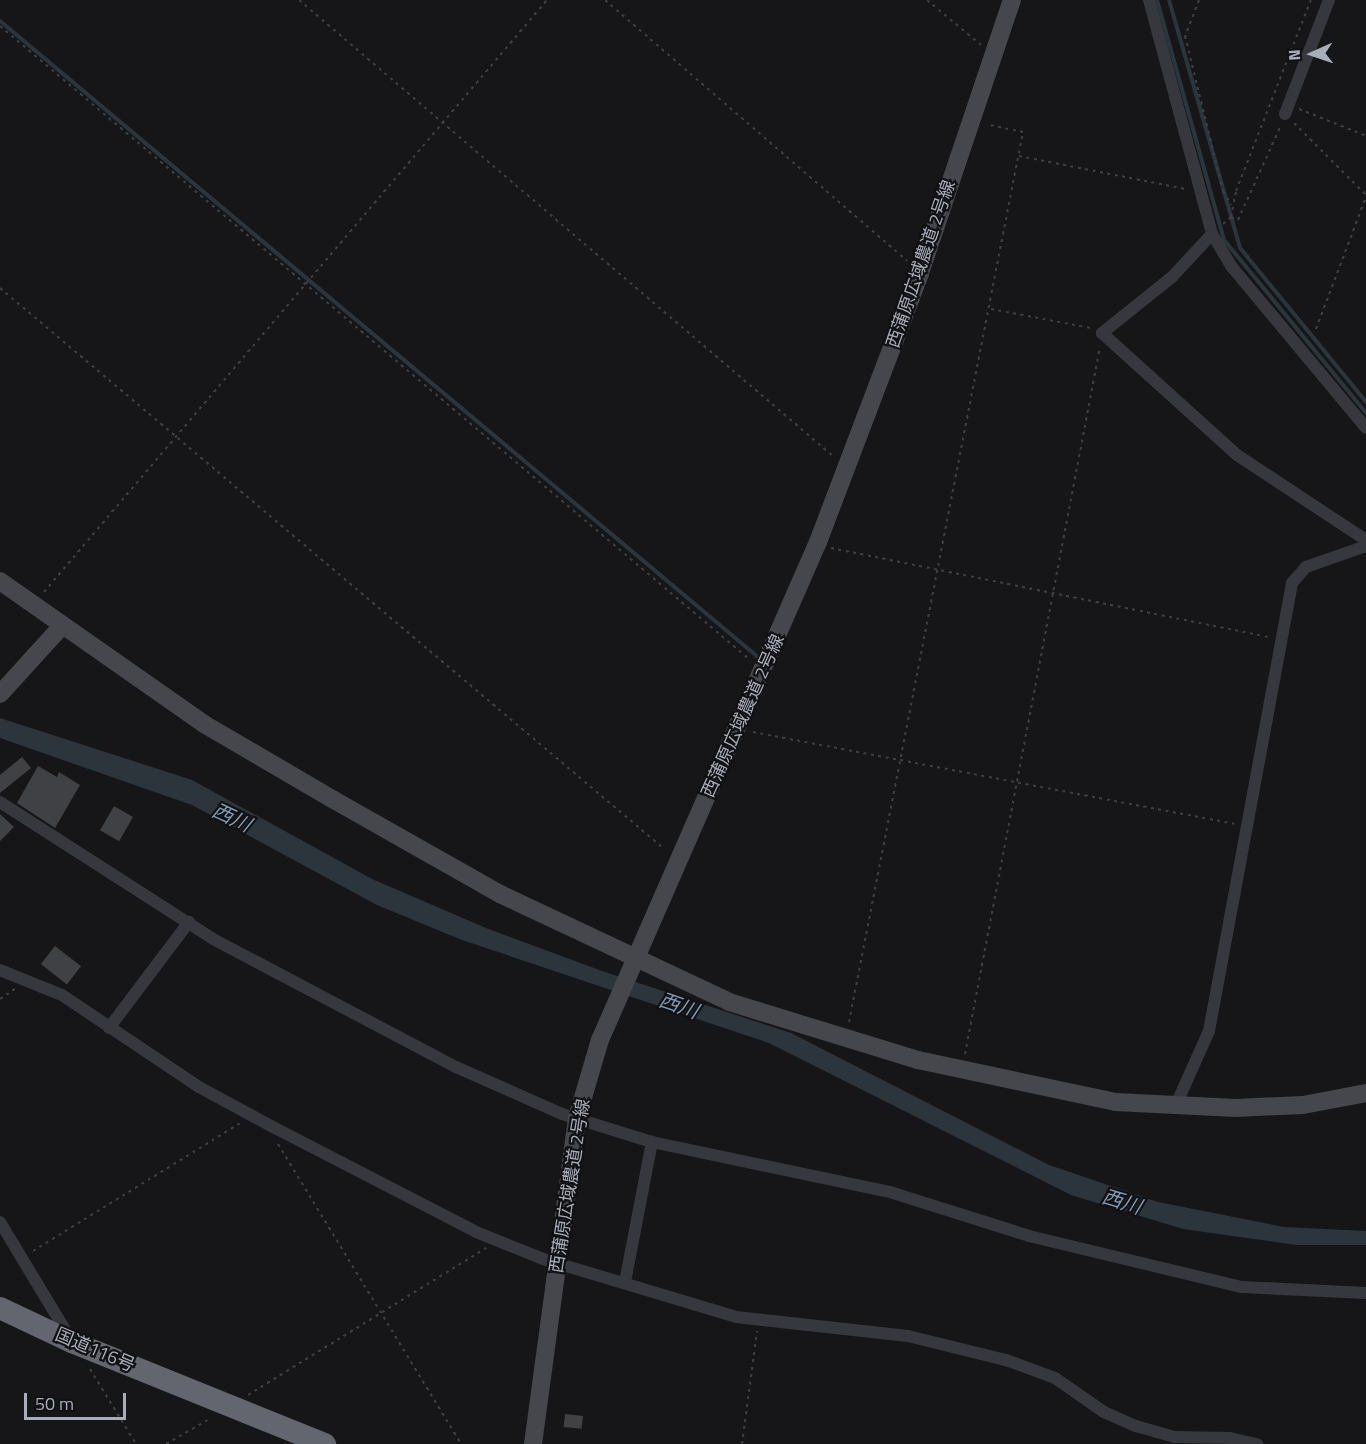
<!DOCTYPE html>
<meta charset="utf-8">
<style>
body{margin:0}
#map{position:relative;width:1366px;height:1444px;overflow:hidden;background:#161618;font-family:"Titillium Web","Noto Sans JP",sans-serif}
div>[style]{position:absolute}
.water>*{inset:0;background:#2c353c}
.stream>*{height:4px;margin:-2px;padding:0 2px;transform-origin:2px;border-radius:2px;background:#2c353c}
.building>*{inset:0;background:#404145;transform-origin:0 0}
.path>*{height:2px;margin-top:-1px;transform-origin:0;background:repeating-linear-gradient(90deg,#3d3f44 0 3px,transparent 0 7.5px)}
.street>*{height:12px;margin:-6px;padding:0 6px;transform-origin:6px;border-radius:6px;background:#37383d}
.secondary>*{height:18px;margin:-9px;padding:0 9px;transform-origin:9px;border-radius:9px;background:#45474d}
.highway>*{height:22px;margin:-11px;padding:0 11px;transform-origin:11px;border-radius:11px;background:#63666e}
span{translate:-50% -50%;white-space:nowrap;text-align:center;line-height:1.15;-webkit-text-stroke:4.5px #111113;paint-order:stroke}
.street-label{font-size:18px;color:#a8adb8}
.water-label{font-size:20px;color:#7f9bb3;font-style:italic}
.north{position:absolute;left:1282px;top:24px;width:60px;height:60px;-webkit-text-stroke:4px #111113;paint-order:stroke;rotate:267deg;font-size:16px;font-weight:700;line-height:24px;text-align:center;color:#a8adb8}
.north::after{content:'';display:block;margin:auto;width:21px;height:27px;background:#a8adb8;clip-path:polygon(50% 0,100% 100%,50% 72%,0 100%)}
.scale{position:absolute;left:24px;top:1393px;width:102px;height:27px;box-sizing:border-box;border:3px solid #a8adb8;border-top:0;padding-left:8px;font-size:18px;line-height:21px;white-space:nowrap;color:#a8adb8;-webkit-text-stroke:4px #111113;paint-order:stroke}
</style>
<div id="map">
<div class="water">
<div style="clip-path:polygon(0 718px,192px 780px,372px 879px,486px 928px,602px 971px,791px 1033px,1049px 1165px,1158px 1202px,1284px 1227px,1366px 1231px,1366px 1245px,1297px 1245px,1183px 1229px,1071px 1195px,769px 1043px,462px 940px,377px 905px,192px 805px,0 738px)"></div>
</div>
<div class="stream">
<div style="left:1157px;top:0;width:249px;rotate:74.4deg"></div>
<div style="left:1224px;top:240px;width:224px;rotate:50.6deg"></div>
<div style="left:1169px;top:0;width:258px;rotate:74deg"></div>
<div style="left:1240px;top:248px;width:199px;rotate:50.7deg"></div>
<div style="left:0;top:21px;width:989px;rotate:40deg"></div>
</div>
<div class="building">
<div style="clip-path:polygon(22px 757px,31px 768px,0 793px,0 775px)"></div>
<div style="clip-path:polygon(38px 766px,57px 777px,59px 772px,80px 785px,55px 828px,17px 803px)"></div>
<div style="left:114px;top:806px;width:22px;height:28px;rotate:30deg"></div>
<div style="clip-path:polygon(0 814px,14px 827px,0 841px)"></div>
<div style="left:55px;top:946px;width:33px;height:23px;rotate:38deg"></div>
<div style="left:565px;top:1414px;width:18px;height:13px;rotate:6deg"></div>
</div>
<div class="path">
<div style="left:299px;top:0;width:702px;rotate:40.5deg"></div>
<div style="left:605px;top:0;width:399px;rotate:40.8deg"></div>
<div style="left:927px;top:0;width:70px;rotate:39.8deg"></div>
<div style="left:1199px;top:0;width:39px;rotate:111deg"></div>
<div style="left:1185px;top:36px;width:160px;rotate:76.2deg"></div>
<div style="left:1223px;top:191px;width:16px;rotate:60deg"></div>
<div style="left:0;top:26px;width:981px;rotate:40.2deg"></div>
<div style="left:1299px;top:109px;width:72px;rotate:21.9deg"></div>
<div style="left:1294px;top:123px;width:102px;rotate:45deg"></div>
<div style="left:1019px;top:156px;width:170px;rotate:11.2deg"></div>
<div style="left:1231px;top:217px;width:26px;rotate:-79deg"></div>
<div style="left:1236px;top:191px;width:205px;rotate:-68.6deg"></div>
<div style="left:1223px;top:224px;width:11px;rotate:-41deg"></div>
<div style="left:1231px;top:217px;width:8px;rotate:23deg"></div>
<div style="left:1238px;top:220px;width:104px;rotate:-65.6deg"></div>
<div style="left:0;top:288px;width:866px;rotate:40.18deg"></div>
<div style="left:991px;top:309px;width:102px;rotate:10.8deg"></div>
<div style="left:1316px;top:329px;width:141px;rotate:-69.3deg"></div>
<div style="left:831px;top:548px;width:447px;rotate:11.5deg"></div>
<div style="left:44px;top:592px;width:777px;rotate:-49.65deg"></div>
<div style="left:753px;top:732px;width:490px;rotate:10.8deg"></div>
<div style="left:0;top:999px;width:18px;rotate:-34deg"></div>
<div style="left:849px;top:1022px;width:907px;rotate:-78.94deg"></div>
<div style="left:1023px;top:132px;width:35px;rotate:-168deg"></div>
<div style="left:965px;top:1054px;width:720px;rotate:-79.19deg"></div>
<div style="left:278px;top:1144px;width:351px;rotate:58.6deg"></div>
<div style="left:33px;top:1251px;width:243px;rotate:-31.7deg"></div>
<div style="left:90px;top:1369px;width:88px;rotate:58.5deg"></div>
<div style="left:248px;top:1395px;width:280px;rotate:-31.7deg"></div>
<div style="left:166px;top:1444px;width:52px;rotate:-30deg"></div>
<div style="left:742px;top:1444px;width:114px;rotate:-82.4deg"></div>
</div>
<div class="street">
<div style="left:1149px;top:0;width:242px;rotate:74.9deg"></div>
<div style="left:1212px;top:234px;width:39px;rotate:59deg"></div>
<div style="left:1232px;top:267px;width:209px;rotate:50.2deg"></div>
<div style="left:1285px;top:114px;width:122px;rotate:-68.9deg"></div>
<div style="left:1212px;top:234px;width:59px;rotate:132.9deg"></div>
<div style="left:1172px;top:277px;width:90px;rotate:141.3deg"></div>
<div style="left:1102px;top:333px;width:182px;rotate:42.1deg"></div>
<div style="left:1237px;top:455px;width:154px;rotate:33.4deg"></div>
<div style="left:0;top:802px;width:253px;rotate:32.7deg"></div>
<div style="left:213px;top:939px;width:275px;rotate:27.8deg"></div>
<div style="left:456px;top:1067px;width:116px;rotate:23.9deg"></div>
<div style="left:562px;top:1114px;width:94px;rotate:17.3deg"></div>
<div style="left:652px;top:1142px;width:246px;rotate:11.9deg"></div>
<div style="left:893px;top:1193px;width:143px;rotate:17.5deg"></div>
<div style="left:1029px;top:1236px;width:219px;rotate:13.5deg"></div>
<div style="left:1242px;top:1287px;width:124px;rotate:2.8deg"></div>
<div style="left:0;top:970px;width:67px;rotate:22deg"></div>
<div style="left:62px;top:995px;width:165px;rotate:33.9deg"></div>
<div style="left:199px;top:1087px;width:84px;rotate:28.4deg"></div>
<div style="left:273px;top:1127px;width:229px;rotate:27.3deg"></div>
<div style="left:476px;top:1232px;width:72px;rotate:21.9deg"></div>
<div style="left:543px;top:1259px;width:202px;rotate:16.7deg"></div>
<div style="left:736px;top:1317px;width:173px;rotate:6.3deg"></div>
<div style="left:908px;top:1336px;width:101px;rotate:13.8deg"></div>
<div style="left:1006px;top:1360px;width:52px;rotate:20.2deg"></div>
<div style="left:1055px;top:1378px;width:60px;rotate:34.8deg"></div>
<div style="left:1104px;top:1412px;width:35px;rotate:24deg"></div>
<div style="left:1136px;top:1426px;width:41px;rotate:15.8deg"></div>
<div style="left:1175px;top:1437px;width:55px;rotate:1deg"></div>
<div style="left:1230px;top:1438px;width:28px;rotate:13deg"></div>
<div style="left:109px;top:1028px;width:133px;rotate:-53deg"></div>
<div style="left:1175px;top:1107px;width:83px;rotate:-65.9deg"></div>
<div style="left:1209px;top:1031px;width:456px;rotate:-79.5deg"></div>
<div style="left:1292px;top:583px;width:21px;rotate:-49deg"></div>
<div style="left:1306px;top:567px;width:64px;rotate:-19.3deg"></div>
<div style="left:0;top:1222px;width:135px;rotate:58.9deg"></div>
<div style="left:625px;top:1282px;width:143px;rotate:-79.1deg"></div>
</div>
<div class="secondary">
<div style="left:0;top:581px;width:249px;rotate:35deg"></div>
<div style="left:204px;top:724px;width:151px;rotate:30.3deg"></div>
<div style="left:334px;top:800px;width:191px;rotate:29.5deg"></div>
<div style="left:500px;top:894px;width:253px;rotate:25.2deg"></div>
<div style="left:729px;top:1002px;width:198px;rotate:17.1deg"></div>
<div style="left:918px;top:1060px;width:201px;rotate:12deg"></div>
<div style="left:1115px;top:1102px;width:121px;rotate:2.8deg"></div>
<div style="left:1236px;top:1108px;width:67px;rotate:-2.6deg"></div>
<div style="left:1303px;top:1105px;width:64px;rotate:-10.8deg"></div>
<div style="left:0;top:694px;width:91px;rotate:-47.7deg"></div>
<div style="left:533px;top:1444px;width:329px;rotate:-82.3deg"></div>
<div style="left:577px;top:1118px;width:81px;rotate:-73.6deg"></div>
<div style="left:600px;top:1040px;width:544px;rotate:-66.36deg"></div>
<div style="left:818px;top:542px;width:288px;rotate:-69.2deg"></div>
<div style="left:920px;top:273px;width:288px;rotate:-71.4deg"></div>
</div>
<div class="highway">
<div style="left:0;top:1308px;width:80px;rotate:25.3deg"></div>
<div style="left:72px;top:1342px;width:273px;rotate:22deg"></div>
</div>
<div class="street-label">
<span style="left:921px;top:264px;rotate:-71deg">西蒲原広域農道 2号線</span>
<span style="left:743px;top:716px;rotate:-66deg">西蒲原広域農道 2号線</span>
<span style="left:570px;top:1186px;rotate:-81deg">西蒲原広域農道 2号線</span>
<span style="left:95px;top:1350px;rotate:23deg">国道116号</span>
</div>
<div class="water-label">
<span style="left:232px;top:817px;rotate:25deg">西川</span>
<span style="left:679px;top:1005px;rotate:19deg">西川</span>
<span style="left:1122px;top:1201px;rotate:17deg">西川</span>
</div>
<div class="north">N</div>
<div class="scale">50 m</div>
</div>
